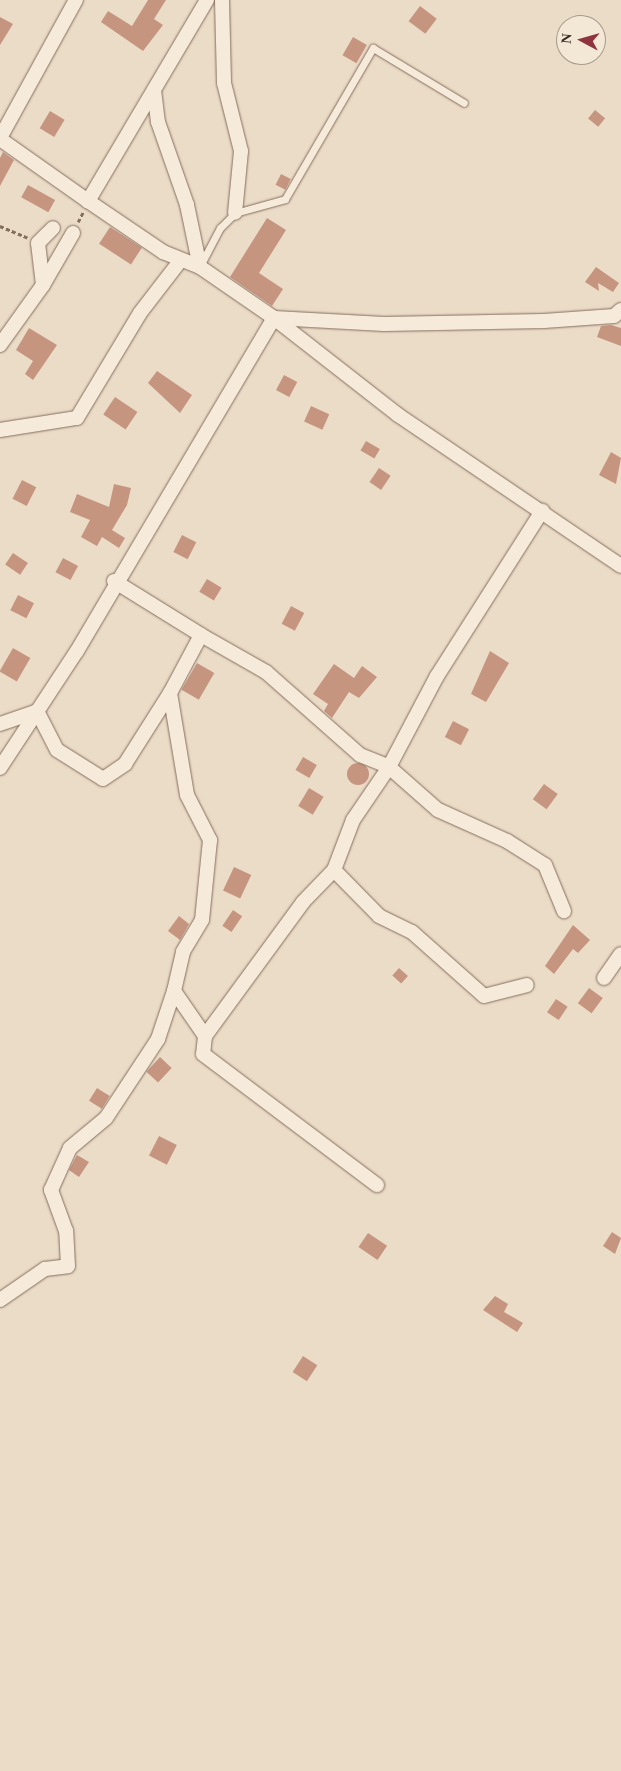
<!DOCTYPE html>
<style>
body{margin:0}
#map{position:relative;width:621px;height:1771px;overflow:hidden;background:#ebdcc7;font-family:"Times New Roman",serif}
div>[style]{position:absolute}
.building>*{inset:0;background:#c69580;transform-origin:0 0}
.round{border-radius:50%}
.path>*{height:2.5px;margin-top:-1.25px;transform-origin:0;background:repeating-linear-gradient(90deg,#856e5e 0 4px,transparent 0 6.5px)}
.roads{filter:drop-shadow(0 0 1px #856e5e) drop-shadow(0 0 1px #856e5e)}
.lane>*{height:7px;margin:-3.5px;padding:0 3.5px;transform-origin:3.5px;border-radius:3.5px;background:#f6eada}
.street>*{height:14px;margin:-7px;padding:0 7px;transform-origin:7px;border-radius:7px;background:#f6eada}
span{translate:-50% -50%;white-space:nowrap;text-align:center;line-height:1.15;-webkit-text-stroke:4px #f3e7d6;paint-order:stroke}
.north{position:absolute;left:556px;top:15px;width:50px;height:50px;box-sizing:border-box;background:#f3e7d6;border:1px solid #a79b8d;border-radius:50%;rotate:276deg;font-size:14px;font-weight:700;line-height:20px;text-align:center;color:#362820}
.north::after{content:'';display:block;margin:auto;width:18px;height:22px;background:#8f333e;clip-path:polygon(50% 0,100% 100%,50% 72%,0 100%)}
</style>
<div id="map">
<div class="building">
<div style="clip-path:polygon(148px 0,166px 0,154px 19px,163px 25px,143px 51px,101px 22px,108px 11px,132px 26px)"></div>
<div style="left:420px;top:6px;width:21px;height:19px;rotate:37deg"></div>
<div style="clip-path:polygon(0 17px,13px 24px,0 45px)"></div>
<div style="left:353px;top:37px;width:16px;height:21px;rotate:30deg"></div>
<div style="left:595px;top:110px;width:13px;height:11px;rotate:39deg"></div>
<div style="left:50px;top:111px;width:17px;height:20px;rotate:31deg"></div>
<div style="clip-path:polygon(3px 152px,14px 160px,0 186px,0 158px)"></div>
<div style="left:281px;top:174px;width:11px;height:12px;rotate:27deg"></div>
<div style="left:28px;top:185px;width:31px;height:14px;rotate:29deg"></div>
<div style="clip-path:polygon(267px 218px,286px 230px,259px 273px,283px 289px,272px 306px,230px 277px)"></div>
<div style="left:110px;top:227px;width:38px;height:20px;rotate:33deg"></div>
<div style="clip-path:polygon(596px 267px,619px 283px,613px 292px,598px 283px,599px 291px,585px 282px)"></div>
<div style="clip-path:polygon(611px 325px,621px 328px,621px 346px,597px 337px,601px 326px)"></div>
<div style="clip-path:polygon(29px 328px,57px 345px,33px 380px,25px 374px,33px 361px,16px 350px)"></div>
<div style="clip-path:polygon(157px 371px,192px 395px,180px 413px,148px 383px)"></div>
<div style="left:284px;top:375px;width:15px;height:17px;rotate:28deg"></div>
<div style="left:115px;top:397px;width:27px;height:21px;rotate:34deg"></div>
<div style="left:311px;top:406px;width:20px;height:17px;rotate:24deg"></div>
<div style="left:366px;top:441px;width:16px;height:11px;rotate:30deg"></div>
<div style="clip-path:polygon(611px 452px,621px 458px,616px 484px,599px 475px)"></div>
<div style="left:379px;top:468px;width:14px;height:17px;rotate:34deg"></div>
<div style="left:22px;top:480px;width:16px;height:21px;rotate:27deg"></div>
<div style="clip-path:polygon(114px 484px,131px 488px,127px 505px,112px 530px,125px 538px,119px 548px,102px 537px,97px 546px,81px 537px,90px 520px,70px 512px,77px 494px,109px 507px)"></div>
<div style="left:182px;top:535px;width:16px;height:19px;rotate:27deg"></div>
<div style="left:13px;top:553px;width:18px;height:14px;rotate:34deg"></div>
<div style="left:63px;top:558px;width:17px;height:16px;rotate:28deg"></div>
<div style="left:207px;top:579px;width:17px;height:15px;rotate:31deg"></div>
<div style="left:18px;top:595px;width:18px;height:17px;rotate:27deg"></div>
<div style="left:291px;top:606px;width:15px;height:20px;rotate:28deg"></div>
<div style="left:13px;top:648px;width:20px;height:27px;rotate:30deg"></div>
<div style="clip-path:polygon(490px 651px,509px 663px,486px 702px,471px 694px)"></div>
<div style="left:197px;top:663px;width:20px;height:31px;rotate:30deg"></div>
<div style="clip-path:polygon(334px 664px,354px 678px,362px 666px,377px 677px,359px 698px,349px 692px,332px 718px,324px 711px,328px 704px,313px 694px)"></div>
<div style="left:453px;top:721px;width:18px;height:18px;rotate:27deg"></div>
<div style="left:303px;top:757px;width:16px;height:15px;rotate:30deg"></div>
<div class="round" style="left:347px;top:763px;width:22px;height:22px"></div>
<div style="left:544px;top:784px;width:17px;height:19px;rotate:36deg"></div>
<div style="left:309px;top:788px;width:17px;height:21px;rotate:31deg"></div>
<div style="left:234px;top:867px;width:19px;height:26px;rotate:25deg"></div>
<div style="left:233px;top:910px;width:11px;height:19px;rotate:34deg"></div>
<div style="clip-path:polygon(179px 916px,189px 924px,180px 940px,168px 931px)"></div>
<div style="clip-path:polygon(573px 925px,590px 940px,578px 953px,573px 949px,554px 974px,545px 966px)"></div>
<div style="left:399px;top:968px;width:12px;height:10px;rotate:42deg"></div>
<div style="left:589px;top:988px;width:17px;height:19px;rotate:36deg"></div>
<div style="left:556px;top:999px;width:14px;height:16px;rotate:34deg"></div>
<div style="left:160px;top:1057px;width:16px;height:20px;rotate:43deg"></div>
<div style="left:97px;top:1088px;width:15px;height:15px;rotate:32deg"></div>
<div style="left:159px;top:1136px;width:20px;height:22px;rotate:27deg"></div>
<div style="clip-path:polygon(77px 1155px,89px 1162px,79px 1177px,69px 1170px)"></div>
<div style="clip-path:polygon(612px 1232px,621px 1238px,615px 1254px,603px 1246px)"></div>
<div style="left:368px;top:1233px;width:23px;height:17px;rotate:34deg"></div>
<div style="clip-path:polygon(495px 1296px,508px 1304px,504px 1312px,523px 1323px,517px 1332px,483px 1310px)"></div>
<div style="left:303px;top:1356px;width:17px;height:19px;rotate:33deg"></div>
</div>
<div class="path">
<div style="left:78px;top:222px;width:11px;rotate:-63deg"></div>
<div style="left:0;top:226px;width:30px;rotate:23deg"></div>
</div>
<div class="roads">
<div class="lane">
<div style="left:201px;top:264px;width:41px;rotate:-62.2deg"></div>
<div style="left:220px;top:228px;width:21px;rotate:-45deg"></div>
<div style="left:235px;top:213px;width:52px;rotate:-15.6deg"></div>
<div style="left:285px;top:199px;width:175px;rotate:-59.8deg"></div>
<div style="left:373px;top:48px;width:106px;rotate:31.1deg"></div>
</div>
<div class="street">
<div style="left:207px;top:0;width:234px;rotate:120.6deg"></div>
<div style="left:88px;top:201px;width:91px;rotate:34.2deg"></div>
<div style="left:163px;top:252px;width:40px;rotate:22deg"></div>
<div style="left:200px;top:267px;width:90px;rotate:34.6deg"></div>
<div style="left:274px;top:318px;width:110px;rotate:3.1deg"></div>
<div style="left:384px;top:324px;width:160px;rotate:-1.1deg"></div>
<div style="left:544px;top:321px;width:70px;rotate:-4.1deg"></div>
<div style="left:614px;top:316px;width:9px;rotate:-41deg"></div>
<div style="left:222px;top:0;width:83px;rotate:88.6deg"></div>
<div style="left:224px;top:83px;width:70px;rotate:76deg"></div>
<div style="left:241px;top:151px;width:62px;rotate:95.5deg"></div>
<div style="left:154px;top:90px;width:32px;rotate:83deg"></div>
<div style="left:158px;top:122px;width:88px;rotate:70.7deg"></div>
<div style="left:187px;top:205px;width:63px;rotate:78.2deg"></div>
<div style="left:0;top:138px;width:158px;rotate:-61.2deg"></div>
<div style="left:0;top:139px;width:108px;rotate:35.2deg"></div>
<div style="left:43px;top:285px;width:60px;rotate:-60deg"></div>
<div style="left:0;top:345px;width:74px;rotate:-54.4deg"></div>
<div style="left:43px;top:285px;width:42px;rotate:-96.8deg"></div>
<div style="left:38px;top:243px;width:21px;rotate:-45deg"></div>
<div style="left:0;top:430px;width:78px;rotate:-8.9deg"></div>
<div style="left:77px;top:418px;width:122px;rotate:-59deg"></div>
<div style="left:140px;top:313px;width:66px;rotate:-52.4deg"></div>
<div style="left:114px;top:581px;width:102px;rotate:31.8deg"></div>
<div style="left:201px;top:635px;width:66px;rotate:118.1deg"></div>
<div style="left:170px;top:693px;width:103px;rotate:80.5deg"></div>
<div style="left:187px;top:795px;width:51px;rotate:62.9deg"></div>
<div style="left:210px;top:840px;width:80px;rotate:95.7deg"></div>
<div style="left:202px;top:920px;width:37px;rotate:121deg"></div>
<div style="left:183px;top:952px;width:40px;rotate:103deg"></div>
<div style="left:174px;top:991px;width:55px;rotate:55.4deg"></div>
<div style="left:205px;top:1036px;width:18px;rotate:96deg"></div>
<div style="left:203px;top:1054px;width:218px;rotate:37deg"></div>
<div style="left:201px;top:635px;width:75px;rotate:29.6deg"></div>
<div style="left:266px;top:672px;width:125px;rotate:41.4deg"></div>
<div style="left:360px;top:755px;width:31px;rotate:22deg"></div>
<div style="left:389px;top:767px;width:65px;rotate:41.3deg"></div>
<div style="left:438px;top:810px;width:76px;rotate:24.2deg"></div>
<div style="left:507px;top:841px;width:45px;rotate:32.3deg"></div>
<div style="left:545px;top:865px;width:50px;rotate:67.6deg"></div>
<div style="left:0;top:724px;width:39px;rotate:-19deg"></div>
<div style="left:37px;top:711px;width:44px;rotate:62.9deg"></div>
<div style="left:57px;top:750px;width:54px;rotate:32.2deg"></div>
<div style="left:103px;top:779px;width:27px;rotate:-34deg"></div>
<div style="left:125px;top:764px;width:84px;rotate:-57.6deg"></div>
<div style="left:0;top:768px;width:140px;rotate:-56.7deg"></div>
<div style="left:77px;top:651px;width:387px;rotate:-59.4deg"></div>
<div style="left:274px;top:318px;width:157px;rotate:38deg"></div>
<div style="left:398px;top:415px;width:269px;rotate:34.1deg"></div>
<div style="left:334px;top:870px;width:64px;rotate:45.6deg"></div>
<div style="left:379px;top:916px;width:37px;rotate:26deg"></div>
<div style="left:412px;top:932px;width:96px;rotate:41.6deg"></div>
<div style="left:484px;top:996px;width:44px;rotate:-14.3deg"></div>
<div style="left:604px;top:978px;width:29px;rotate:-55deg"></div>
<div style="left:205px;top:1036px;width:166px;rotate:-53.8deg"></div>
<div style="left:303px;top:902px;width:45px;rotate:-45.9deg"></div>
<div style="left:334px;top:870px;width:53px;rotate:-69.2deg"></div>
<div style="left:353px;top:820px;width:64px;rotate:-55.8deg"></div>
<div style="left:389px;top:767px;width:103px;rotate:-62.2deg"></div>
<div style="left:437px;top:676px;width:196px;rotate:-57.5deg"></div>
<div style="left:0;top:1300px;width:55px;rotate:-34.6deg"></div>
<div style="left:45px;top:1269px;width:23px;rotate:-7deg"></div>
<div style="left:68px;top:1266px;width:35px;rotate:-93deg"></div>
<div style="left:66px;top:1231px;width:44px;rotate:-110.1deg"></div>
<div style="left:51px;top:1190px;width:46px;rotate:-65.7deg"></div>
<div style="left:70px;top:1148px;width:47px;rotate:-39.8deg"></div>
<div style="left:106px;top:1118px;width:95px;rotate:-56.6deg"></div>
<div style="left:158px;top:1039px;width:51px;rotate:-71.6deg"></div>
</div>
</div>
<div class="north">N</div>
</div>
